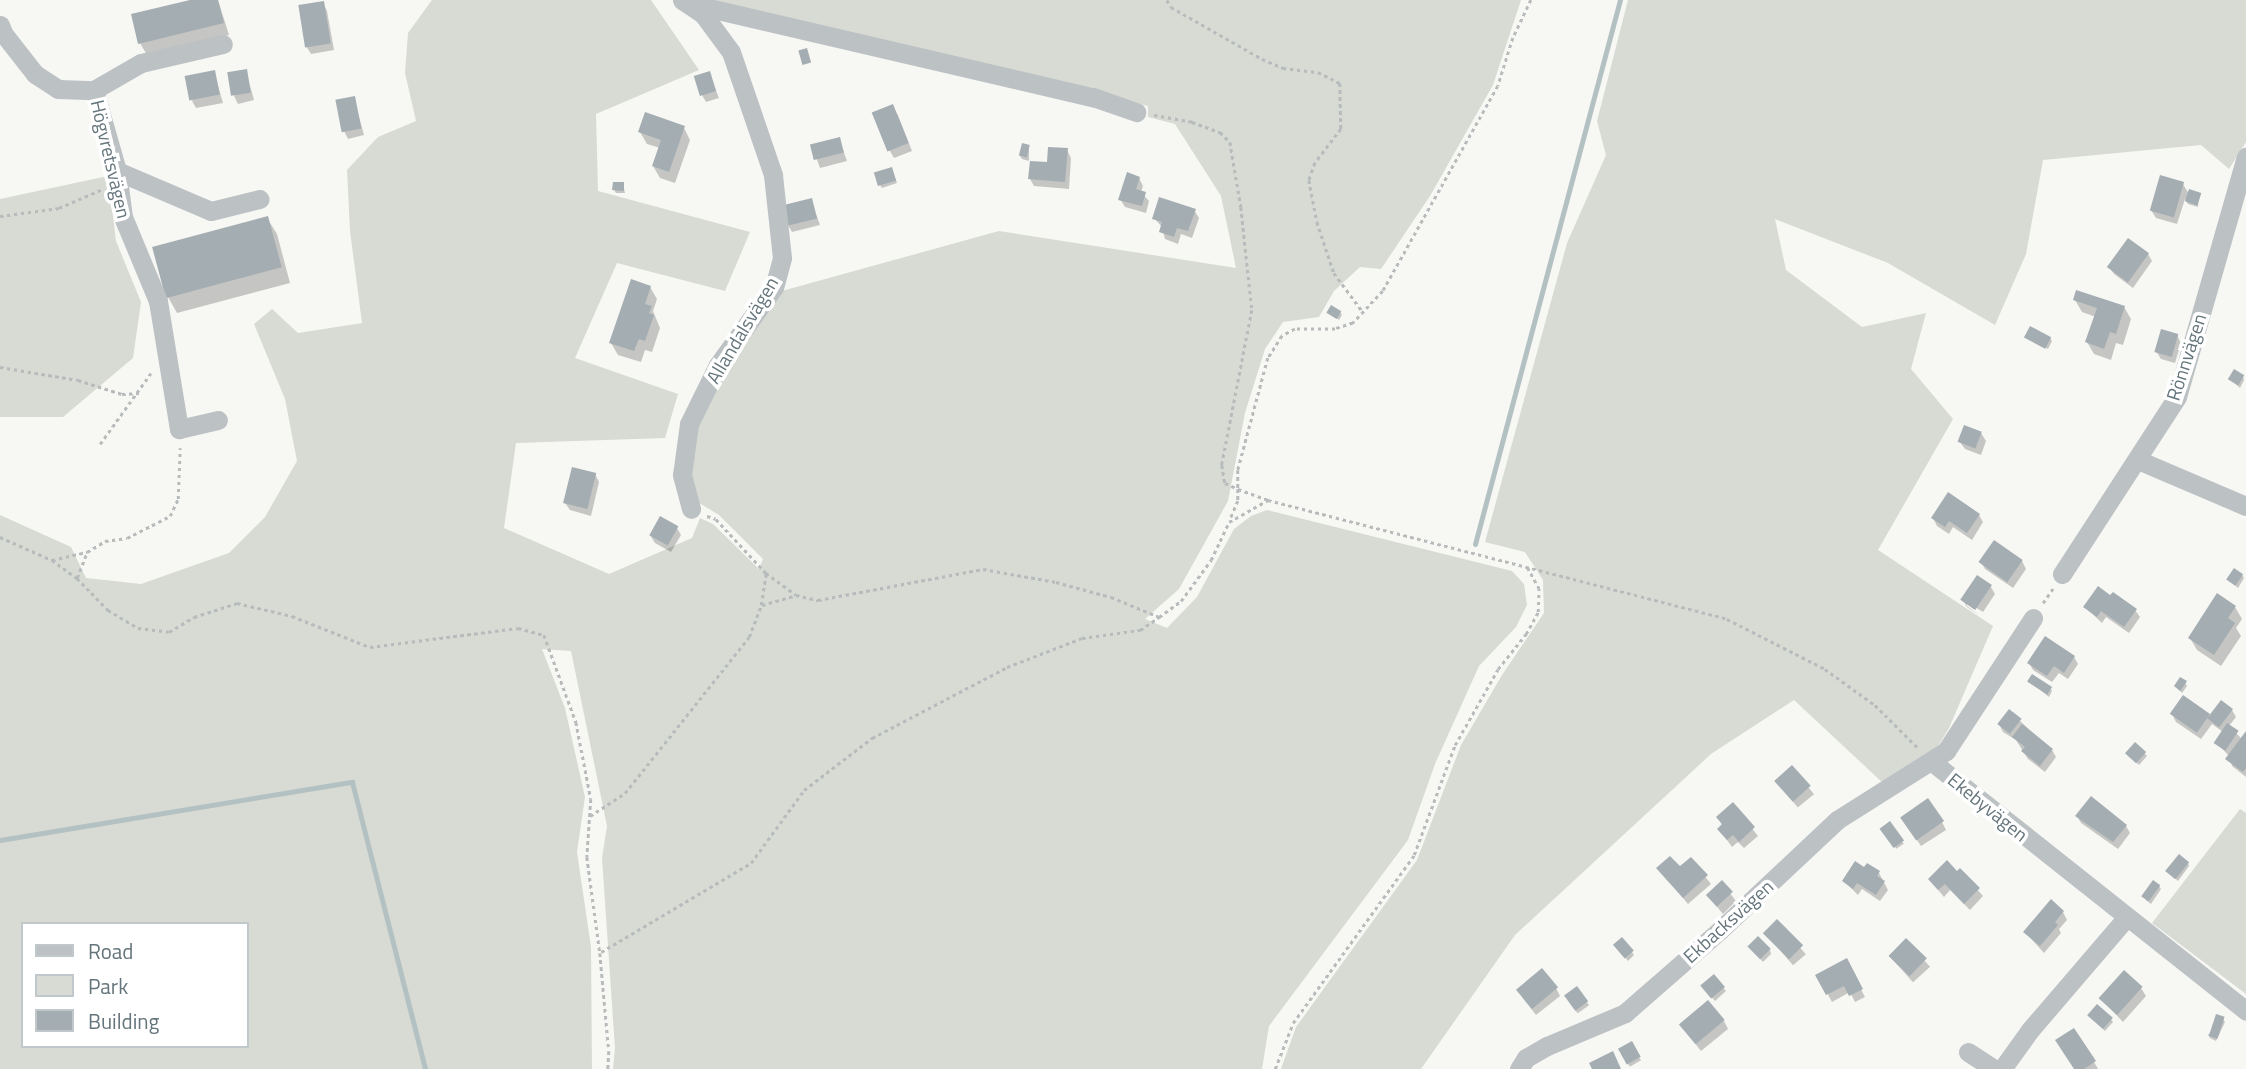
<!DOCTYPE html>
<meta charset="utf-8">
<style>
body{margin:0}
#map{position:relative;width:2246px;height:1069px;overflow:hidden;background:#f7f7f4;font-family:"Titillium Web",sans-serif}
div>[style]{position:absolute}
.green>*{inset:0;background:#d7dbd4}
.shadow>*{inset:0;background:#0003;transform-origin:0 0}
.stream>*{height:5px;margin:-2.5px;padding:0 2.5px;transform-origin:2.5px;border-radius:2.5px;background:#b4c1c3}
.building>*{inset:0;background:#a4adb1;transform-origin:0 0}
.path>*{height:2.5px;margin-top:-1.25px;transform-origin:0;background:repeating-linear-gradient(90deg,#b7bbbc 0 3.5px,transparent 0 7px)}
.minor>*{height:19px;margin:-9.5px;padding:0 9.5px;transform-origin:9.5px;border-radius:9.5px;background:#bcc1c4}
span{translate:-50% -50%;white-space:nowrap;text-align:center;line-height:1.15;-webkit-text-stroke:7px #fff;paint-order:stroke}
.street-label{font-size:19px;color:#65757c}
.legend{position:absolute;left:21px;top:922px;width:228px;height:126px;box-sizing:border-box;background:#fff;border:2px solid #c1c8cb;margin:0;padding:9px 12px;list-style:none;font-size:21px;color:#65757c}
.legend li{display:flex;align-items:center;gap:14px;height:35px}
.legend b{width:35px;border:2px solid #c1c8cb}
</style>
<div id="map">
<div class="green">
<div style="clip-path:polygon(evenodd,432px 0,651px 0,699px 70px,596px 114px,598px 191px,750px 232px,725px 291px,617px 263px,575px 358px,678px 394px,665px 438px,516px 443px,504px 528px,609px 574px,692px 538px,700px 518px,713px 524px,759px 569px,763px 559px,719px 515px,696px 501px,686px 474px,694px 424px,771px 294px,999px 231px,1236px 268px,1221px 196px,1175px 124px,1148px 117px,1148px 106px,714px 0,1521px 0,1493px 85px,1430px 196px,1381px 269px,1360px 267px,1334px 291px,1319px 317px,1283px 322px,1265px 349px,1245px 413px,1228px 501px,1179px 589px,1145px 619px,1167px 628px,1197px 597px,1234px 529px,1251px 516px,1267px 510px,1512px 571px,1524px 584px,1527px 605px,1516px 627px,1479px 666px,1435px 764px,1408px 840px,1269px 1026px,1262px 1069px,613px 1069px,615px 1048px,602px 858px,607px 826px,571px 651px,542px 649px,565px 708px,585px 797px,577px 852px,591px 947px,592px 1069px,0 1069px,0 515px,71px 547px,86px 578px,141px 584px,229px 553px,265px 517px,297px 461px,285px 399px,254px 324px,272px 309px,298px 333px,362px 323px,350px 231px,347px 170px,378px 137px,416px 121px,405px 73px,408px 33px,432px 0,23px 924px,247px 924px,247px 1046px,23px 1046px,23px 924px)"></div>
<div style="clip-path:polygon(1628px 0,2246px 0,2246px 142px,2229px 169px,2201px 145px,2043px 160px,2026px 254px,1995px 325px,1888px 263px,1775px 219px,1786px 270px,1862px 327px,1926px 313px,1911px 369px,1953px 419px,1878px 550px,1993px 626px,1949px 728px,1938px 746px,1884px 784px,1794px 700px,1711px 754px,1515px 935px,1421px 1069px,1281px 1069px,1296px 1027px,1417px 860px,1461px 745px,1502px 675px,1544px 613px,1543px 580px,1525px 552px,1485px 542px,1567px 243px,1606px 155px,1597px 121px)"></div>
<div style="clip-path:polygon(108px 176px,116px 241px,141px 302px,133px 358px,63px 417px,0 417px,0 199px)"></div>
<div style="clip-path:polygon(2240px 809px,2246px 813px,2246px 994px,2152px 923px)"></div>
</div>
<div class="shadow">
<div style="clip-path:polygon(198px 0,218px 0,229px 35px,147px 55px,140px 43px)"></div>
<div style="clip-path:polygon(323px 3px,327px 11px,334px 50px,311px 54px,306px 46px)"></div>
<div style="clip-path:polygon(246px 71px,254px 100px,238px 104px,234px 96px)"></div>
<div style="clip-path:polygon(214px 72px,223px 103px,196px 108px,192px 101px)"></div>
<div style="clip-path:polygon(709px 73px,719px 98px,706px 102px,702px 95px)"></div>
<div style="clip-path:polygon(354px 98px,364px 135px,348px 139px,344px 131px)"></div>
<div style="clip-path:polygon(897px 113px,912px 151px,894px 158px,890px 151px)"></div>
<div style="clip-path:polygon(684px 128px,690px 140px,675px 183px,660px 178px,653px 166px,660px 148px,647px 144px,640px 132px)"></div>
<div style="clip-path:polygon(839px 139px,847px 161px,820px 168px,812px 146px)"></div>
<div style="clip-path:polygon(1029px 147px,1029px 161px,1022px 159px,1020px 156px)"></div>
<div style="clip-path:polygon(1067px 150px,1071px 158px,1069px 189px,1034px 186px,1030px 179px)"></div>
<div style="clip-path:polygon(893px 172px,897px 183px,882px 188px,880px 185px)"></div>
<div style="clip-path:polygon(1139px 178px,1143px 186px,1141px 192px,1149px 201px,1146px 213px,1125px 207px,1120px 199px)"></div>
<div style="clip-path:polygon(623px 184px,625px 193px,616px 193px,614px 190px)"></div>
<div style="clip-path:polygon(2183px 184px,2189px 194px,2199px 194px,2198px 207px,2188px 204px,2185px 199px,2177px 224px,2156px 218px,2151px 210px)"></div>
<div style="clip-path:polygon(811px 200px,820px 225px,792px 232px,788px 225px)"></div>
<div style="clip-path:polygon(1194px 210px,1199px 218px,1192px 238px,1181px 234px,1178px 244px,1165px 239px,1162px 227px,1154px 218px)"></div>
<div style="clip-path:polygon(267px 218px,277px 234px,290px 283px,177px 313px,168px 297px)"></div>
<div style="clip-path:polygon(2148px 254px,2152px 261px,2133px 288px,2114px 274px,2109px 267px)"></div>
<div style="clip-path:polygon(650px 287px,657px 299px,653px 311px,660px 328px,652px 352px,645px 350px,641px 362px,618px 355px,611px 343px)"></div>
<div style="clip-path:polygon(2075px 300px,2124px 307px,2131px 319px,2123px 345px,2116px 343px,2111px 360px,2094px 354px,2087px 342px,2096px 317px,2082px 312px)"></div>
<div style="clip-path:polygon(1329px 312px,1340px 312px,1342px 315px,1339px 320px)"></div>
<div style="clip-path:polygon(2177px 335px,2181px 343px,2175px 363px,2161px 359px,2156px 351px)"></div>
<div style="clip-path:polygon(2026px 337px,2050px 338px,2052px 341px,2048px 349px)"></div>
<div style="clip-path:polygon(2243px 376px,2244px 380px,2240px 388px,2230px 379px)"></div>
<div style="clip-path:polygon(1981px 433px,1986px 441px,1981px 455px,1965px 449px,1960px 442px)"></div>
<div style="clip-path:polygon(595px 474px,599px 482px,591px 516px,570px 510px,565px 503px)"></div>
<div style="clip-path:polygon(1979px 515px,1983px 522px,1972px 540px,1953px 527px,1949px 534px,1937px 526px,1933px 518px)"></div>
<div style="clip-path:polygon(677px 528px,681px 535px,671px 552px,655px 543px,650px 535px)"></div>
<div style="clip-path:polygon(2022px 561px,2026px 569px,2013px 588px,1985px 569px,1981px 562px)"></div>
<div style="clip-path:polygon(2242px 575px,2244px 578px,2238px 588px,2229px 580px)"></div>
<div style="clip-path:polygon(1991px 587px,1995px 594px,1983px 612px,1967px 602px,1967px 606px,1980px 616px,1967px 607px,1963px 600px)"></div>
<div style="clip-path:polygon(2218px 596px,2235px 607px,2242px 619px,2236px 628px,2241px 636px,2221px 666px,2197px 650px,2190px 638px)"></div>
<div style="clip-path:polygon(2085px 607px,2135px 610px,2140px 617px,2129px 633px,2106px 617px,2102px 623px)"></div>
<div style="clip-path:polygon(2074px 657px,2078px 664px,2068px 679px,2059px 673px,2052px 682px,2033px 670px,2029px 663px)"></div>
<div style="clip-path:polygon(2029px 681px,2050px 688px,2052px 691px,2049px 697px)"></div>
<div style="clip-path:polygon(2185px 682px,2187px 686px,2182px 693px,2176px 686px)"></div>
<div style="clip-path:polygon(2184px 697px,2211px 717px,2232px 710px,2236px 717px,2229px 726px,2242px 739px,2246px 736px,2246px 777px,2232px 766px,2229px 756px,2216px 742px,2223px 732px,2212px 724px,2201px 739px,2176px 722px,2172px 714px)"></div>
<div style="clip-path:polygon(2009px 711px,2052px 750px,2056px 757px,2045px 772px,2028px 759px,2016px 740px,2003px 732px,1999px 724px)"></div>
<div style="clip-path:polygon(2135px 744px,2147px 756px,2139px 765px,2129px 756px)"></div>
<div style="left:1792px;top:767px;width:35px;height:21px;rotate:51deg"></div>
<div style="clip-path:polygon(1733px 804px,1758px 836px,1744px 848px,1738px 842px,1732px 847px,1719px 829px,1722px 825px,1718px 817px)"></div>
<div style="clip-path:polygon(2077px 816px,2126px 826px,2130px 833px,2118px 849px,2081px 823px)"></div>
<div style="clip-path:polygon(1942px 822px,1946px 830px,1921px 846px,1907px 825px)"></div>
<div style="left:1890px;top:824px;width:24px;height:9px;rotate:55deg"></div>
<div style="clip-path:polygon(1691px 859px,1711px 884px,1688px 904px,1658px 868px,1680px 869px)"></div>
<div style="clip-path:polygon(2188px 863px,2189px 866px,2178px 881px,2167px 871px)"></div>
<div style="clip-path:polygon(1960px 870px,1983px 896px,1970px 910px,1950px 890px,1944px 897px,1930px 880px)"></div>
<div style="clip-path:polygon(1879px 873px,1888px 890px,1880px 901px,1862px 889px,1858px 895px,1844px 881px)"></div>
<div style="clip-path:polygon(1722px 883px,1736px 901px,1723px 914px,1708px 896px)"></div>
<div style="clip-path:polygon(2159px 886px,2161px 889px,2151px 904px,2146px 900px,2144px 897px)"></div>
<div style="clip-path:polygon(2063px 912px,2067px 920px,2059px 929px,2061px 933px,2044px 953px,2025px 932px)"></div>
<div style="left:1777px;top:921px;width:44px;height:17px;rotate:49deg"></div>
<div style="left:1906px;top:940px;width:36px;height:23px;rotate:48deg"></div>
<div style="clip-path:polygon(1617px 948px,1632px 952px,1634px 955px,1628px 961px)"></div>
<div style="clip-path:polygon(1751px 949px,1770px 950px,1771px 954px,1763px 962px)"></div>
<div style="clip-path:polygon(1846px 961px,1865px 997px,1855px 1002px,1850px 992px,1832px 1002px,1818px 976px)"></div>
<div style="clip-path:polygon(1714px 976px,1726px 991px,1715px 1001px,1704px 989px)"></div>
<div style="clip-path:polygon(1556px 988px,1560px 996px,1536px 1015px,1522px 997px)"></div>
<div style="left:1577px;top:988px;width:21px;height:14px;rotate:55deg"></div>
<div style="clip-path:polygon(2141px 988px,2146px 996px,2123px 1022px,2101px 999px)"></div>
<div style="clip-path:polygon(2091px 1018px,2111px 1019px,2113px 1022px,2105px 1031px)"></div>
<div style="clip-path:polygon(2223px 1019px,2225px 1022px,2216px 1041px,2210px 1038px,2208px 1035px)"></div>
<div style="clip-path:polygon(1724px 1021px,1728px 1029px,1701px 1051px,1686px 1032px)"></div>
<div style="clip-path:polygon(2073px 1030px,2094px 1062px,2098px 1069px,2076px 1069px)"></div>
<div style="left:1631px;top:1043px;width:20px;height:13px;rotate:60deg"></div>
</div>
<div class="stream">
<div style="left:1475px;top:544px;width:563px;rotate:-75.08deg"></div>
<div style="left:0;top:840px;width:357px;rotate:-9.4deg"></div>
<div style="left:352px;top:782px;width:296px;rotate:75.7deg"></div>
</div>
<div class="building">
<div style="clip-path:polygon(190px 0,218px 0,224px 23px,138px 44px,131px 14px)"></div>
<div style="left:324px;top:1px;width:43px;height:26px;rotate:81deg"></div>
<div style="left:807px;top:48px;width:15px;height:9px;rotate:74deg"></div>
<div style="left:247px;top:69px;width:24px;height:20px;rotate:81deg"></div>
<div style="left:215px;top:70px;width:25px;height:31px;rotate:79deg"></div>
<div style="left:710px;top:71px;width:21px;height:17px;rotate:73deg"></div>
<div style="left:355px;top:96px;width:33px;height:20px;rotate:79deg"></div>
<div style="left:893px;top:104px;width:42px;height:23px;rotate:68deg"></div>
<div style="clip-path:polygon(645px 112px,685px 126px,669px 172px,652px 166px,661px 140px,638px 132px)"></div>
<div style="left:840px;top:137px;width:16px;height:31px;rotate:76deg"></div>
<div style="left:1022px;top:143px;width:8px;height:13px;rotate:14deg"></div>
<div style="clip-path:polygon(1048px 147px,1068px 148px,1065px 182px,1028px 179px,1030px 161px,1047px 162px)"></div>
<div style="left:892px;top:167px;width:14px;height:19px;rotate:73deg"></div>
<div style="clip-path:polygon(1127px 172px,1140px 177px,1136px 189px,1146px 192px,1142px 206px,1118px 200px)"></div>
<div style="left:2160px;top:175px;width:25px;height:37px;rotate:16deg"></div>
<div style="clip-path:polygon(613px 182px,624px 182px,624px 191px,612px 190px)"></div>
<div style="left:2189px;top:189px;width:13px;height:13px;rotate:18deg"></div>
<div style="clip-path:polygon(1159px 197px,1196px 209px,1188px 231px,1177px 228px,1174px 237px,1159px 232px,1162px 222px,1152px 219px)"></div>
<div style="left:812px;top:198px;width:21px;height:32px;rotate:76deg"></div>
<div style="left:268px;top:216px;width:53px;height:120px;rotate:75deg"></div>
<div style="left:2128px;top:238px;width:26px;height:36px;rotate:36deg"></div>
<div style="clip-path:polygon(631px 279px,651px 286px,645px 304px,652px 306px,649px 313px,654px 315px,645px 341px,639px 339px,634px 351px,609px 343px)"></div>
<div style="clip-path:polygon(2076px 290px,2125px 306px,2116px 334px,2110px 332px,2104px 349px,2085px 342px,2097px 308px,2073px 300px)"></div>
<div style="left:1331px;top:305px;width:12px;height:9px;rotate:31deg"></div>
<div style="left:2030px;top:326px;width:24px;height:13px;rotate:28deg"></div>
<div style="left:2161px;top:329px;width:18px;height:24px;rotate:16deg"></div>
<div style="left:2234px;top:369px;width:12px;height:12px;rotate:31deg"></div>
<div style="left:1964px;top:425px;width:19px;height:18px;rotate:21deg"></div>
<div style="left:572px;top:467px;width:25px;height:37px;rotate:14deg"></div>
<div style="clip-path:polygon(1948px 492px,1980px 514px,1967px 533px,1949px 521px,1945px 527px,1931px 518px)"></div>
<div style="left:660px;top:516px;width:21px;height:22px;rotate:29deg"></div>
<div style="left:1994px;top:540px;width:35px;height:27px;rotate:35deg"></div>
<div style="left:2234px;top:568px;width:11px;height:14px;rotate:34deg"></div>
<div style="left:1977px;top:575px;width:18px;height:30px;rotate:34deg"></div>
<div style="clip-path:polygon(2098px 586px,2110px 595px,2113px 592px,2137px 609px,2124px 627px,2101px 611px,2097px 617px,2083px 607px)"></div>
<div style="clip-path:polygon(2217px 593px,2236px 606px,2228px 618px,2235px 623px,2214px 655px,2188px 638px)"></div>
<div style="clip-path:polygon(2045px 636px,2075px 656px,2064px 673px,2054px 666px,2047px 676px,2027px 663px)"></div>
<div style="left:2032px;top:674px;width:24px;height:9px;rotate:33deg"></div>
<div style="clip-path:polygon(2180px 677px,2187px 681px,2180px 691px,2174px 686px)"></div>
<div style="left:2183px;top:695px;width:33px;height:23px;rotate:35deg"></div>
<div style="left:2221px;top:700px;width:15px;height:23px;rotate:37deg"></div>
<div style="left:2009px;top:709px;width:16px;height:19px;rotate:38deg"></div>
<div style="left:2227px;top:723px;width:14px;height:24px;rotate:34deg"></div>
<div style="clip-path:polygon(2022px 724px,2053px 749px,2040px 766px,2021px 751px,2025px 747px,2012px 737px)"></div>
<div style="clip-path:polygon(2246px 731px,2246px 768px,2243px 772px,2225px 759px)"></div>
<div style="left:2135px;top:742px;width:15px;height:15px;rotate:42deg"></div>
<div style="left:1792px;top:765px;width:28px;height:24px;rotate:48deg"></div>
<div style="clip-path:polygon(2091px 796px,2127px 825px,2113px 842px,2075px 816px)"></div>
<div style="left:1928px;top:798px;width:28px;height:34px;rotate:55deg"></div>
<div style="clip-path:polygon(1733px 802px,1755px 827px,1739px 842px,1733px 835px,1727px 840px,1717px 829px,1722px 824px,1716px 817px)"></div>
<div style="left:1890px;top:821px;width:24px;height:13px;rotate:54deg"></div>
<div style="left:2179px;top:854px;width:13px;height:22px;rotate:39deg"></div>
<div style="clip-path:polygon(1670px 856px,1680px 866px,1691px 857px,1708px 875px,1683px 898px,1656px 868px)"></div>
<div style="clip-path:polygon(1947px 860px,1957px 871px,1960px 868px,1980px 888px,1964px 904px,1945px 884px,1938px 890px,1928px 879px)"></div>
<div style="clip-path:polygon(1855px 861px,1864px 867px,1867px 863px,1880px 871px,1877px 876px,1885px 881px,1876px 895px,1857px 883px,1853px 889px,1842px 881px)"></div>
<div style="left:1722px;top:880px;width:16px;height:22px;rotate:47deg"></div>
<div style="left:2153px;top:880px;width:9px;height:20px;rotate:36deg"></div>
<div style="clip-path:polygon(2051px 899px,2064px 911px,2055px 922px,2058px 925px,2040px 946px,2023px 932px)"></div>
<div style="left:1777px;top:919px;width:37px;height:20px;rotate:45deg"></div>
<div style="left:1758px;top:936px;width:18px;height:15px;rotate:45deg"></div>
<div style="left:1622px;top:937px;width:18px;height:12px;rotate:49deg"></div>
<div style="left:1906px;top:938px;width:29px;height:25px;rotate:44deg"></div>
<div style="clip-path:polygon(1847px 958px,1863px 989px,1849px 996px,1844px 986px,1826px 995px,1815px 975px)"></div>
<div style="left:1542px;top:968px;width:25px;height:34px;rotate:50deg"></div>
<div style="left:2124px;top:970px;width:25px;height:38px;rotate:42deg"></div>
<div style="left:1714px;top:974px;width:17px;height:18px;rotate:50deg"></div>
<div style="left:1577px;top:986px;width:19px;height:16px;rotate:54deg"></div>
<div style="left:1708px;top:1000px;width:26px;height:38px;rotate:50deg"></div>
<div style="left:2097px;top:1004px;width:21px;height:15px;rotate:41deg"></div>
<div style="left:2216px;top:1014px;width:9px;height:23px;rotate:18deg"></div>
<div style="clip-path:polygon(2074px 1028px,2096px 1061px,2084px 1069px,2074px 1069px,2055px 1040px)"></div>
<div style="left:1632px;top:1041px;width:18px;height:16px;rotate:61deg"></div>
<div style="clip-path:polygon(1613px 1051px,1621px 1069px,1592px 1069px,1589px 1063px)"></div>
</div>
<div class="path">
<div style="left:1167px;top:0;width:8px;rotate:60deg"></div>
<div style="left:1171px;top:7px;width:105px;rotate:29.7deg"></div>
<div style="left:1262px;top:59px;width:23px;rotate:23deg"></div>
<div style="left:1283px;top:68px;width:35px;rotate:7deg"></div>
<div style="left:1318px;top:72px;width:25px;rotate:27deg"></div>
<div style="left:1340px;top:83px;width:46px;rotate:88.8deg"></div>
<div style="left:1341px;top:129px;width:43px;rotate:127.4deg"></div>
<div style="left:1315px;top:163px;width:18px;rotate:109deg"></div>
<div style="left:1309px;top:180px;width:43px;rotate:79.2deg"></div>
<div style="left:1317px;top:222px;width:54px;rotate:71.6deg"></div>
<div style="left:1334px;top:273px;width:49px;rotate:53.4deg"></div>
<div style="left:1531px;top:0;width:42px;rotate:115.3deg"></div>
<div style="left:1513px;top:38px;width:50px;rotate:107.4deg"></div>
<div style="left:1498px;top:86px;width:235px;rotate:119.3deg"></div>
<div style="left:1383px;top:291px;width:44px;rotate:133.2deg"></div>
<div style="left:1353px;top:323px;width:19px;rotate:162deg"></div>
<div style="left:1335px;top:329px;width:40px;rotate:180deg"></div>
<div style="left:1295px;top:329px;width:15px;rotate:152deg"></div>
<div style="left:1282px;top:336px;width:26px;rotate:122deg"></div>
<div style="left:1268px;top:358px;width:116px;rotate:105deg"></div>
<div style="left:1238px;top:470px;width:19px;rotate:90deg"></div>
<div style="left:1238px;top:489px;width:32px;rotate:20deg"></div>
<div style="left:1268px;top:500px;width:474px;rotate:14.5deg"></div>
<div style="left:1727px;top:619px;width:110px;rotate:27deg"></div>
<div style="left:1825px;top:669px;width:62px;rotate:35.8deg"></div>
<div style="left:1875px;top:705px;width:61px;rotate:45deg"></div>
<div style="left:1154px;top:115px;width:39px;rotate:10deg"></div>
<div style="left:1192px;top:122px;width:30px;rotate:20deg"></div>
<div style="left:1220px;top:132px;width:14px;rotate:45deg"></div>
<div style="left:1230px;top:142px;width:66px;rotate:80.4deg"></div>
<div style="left:1241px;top:207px;width:104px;rotate:83.9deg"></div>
<div style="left:1252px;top:310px;width:158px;rotate:101deg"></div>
<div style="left:1222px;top:465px;width:18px;rotate:81deg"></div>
<div style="left:1225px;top:483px;width:14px;rotate:25deg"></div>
<div style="left:1238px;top:489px;width:12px;rotate:90deg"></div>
<div style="left:1238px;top:501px;width:21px;rotate:113deg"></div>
<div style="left:0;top:216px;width:60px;rotate:-7.7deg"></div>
<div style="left:59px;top:208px;width:48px;rotate:-23.4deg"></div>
<div style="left:0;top:367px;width:79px;rotate:9.5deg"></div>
<div style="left:78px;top:380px;width:46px;rotate:17.7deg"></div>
<div style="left:122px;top:394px;width:17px;rotate:-3deg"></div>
<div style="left:100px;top:444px;width:87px;rotate:-54.3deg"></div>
<div style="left:707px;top:516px;width:9px;rotate:18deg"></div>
<div style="left:716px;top:519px;width:74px;rotate:47.2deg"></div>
<div style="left:766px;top:573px;width:37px;rotate:36deg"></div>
<div style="left:796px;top:595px;width:23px;rotate:13deg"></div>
<div style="left:818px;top:600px;width:168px;rotate:-10.6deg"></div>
<div style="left:983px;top:569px;width:74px;rotate:10.1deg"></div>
<div style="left:1056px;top:582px;width:57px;rotate:15.3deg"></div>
<div style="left:1111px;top:597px;width:52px;rotate:22.6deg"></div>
<div style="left:0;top:537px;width:57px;rotate:23.9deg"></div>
<div style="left:52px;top:560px;width:31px;rotate:36deg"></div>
<div style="left:77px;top:578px;width:45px;rotate:45.9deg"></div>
<div style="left:108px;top:610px;width:35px;rotate:31deg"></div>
<div style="left:138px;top:628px;width:31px;rotate:7deg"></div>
<div style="left:169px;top:632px;width:29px;rotate:-31deg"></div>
<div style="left:194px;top:617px;width:45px;rotate:-18deg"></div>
<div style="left:237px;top:603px;width:57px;rotate:13.3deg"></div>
<div style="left:292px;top:616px;width:84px;rotate:21.7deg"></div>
<div style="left:370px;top:647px;width:149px;rotate:-7.3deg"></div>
<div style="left:518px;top:628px;width:27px;rotate:15deg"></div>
<div style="left:544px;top:635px;width:93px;rotate:69.8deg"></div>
<div style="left:576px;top:722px;width:78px;rotate:79deg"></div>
<div style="left:591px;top:799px;width:58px;rotate:93.9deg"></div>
<div style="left:587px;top:857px;width:97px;rotate:82.3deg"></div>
<div style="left:600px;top:953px;width:98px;rotate:84.8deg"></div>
<div style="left:609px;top:1051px;width:18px;rotate:93deg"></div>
<div style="left:52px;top:560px;width:36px;rotate:-13deg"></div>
<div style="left:77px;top:578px;width:28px;rotate:-69deg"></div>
<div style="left:87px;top:552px;width:21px;rotate:-31deg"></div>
<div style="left:105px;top:541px;width:22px;rotate:-8deg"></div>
<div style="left:127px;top:538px;width:48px;rotate:-27.1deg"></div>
<div style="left:170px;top:516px;width:19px;rotate:-65deg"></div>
<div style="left:178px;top:499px;width:51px;rotate:-87.8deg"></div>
<div style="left:2043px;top:603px;width:18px;rotate:-56deg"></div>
<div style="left:762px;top:605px;width:35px;rotate:-16deg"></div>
<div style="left:590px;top:816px;width:42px;rotate:-33.3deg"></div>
<div style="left:625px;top:793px;width:199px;rotate:-51.5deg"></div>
<div style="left:749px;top:637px;width:34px;rotate:-69deg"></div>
<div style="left:761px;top:605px;width:32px;rotate:-81deg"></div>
<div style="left:601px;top:952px;width:174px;rotate:-30.7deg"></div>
<div style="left:751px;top:863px;width:90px;rotate:-54deg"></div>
<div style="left:804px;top:790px;width:86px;rotate:-37.4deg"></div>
<div style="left:872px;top:738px;width:153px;rotate:-27.7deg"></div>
<div style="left:1007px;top:667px;width:80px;rotate:-21.1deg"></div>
<div style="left:1082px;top:638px;width:59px;rotate:-7.9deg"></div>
<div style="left:1140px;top:630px;width:23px;rotate:-34deg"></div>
<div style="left:1159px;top:617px;width:27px;rotate:-36deg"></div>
<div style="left:1181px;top:601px;width:51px;rotate:-53.8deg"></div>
<div style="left:1211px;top:560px;width:42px;rotate:-64.7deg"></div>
<div style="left:1229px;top:522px;width:45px;rotate:-29.4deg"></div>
<div style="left:1275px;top:1069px;width:49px;rotate:-68.6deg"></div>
<div style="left:1293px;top:1023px;width:207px;rotate:-54.2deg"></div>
<div style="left:1414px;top:855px;width:117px;rotate:-69.6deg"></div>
<div style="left:1455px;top:745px;width:87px;rotate:-60.5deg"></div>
<div style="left:1498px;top:669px;width:45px;rotate:-51.3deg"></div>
<div style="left:1526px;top:634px;width:25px;rotate:-61deg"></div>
<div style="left:1538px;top:612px;width:23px;rotate:-88deg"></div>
<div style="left:1539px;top:589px;width:25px;rotate:-119deg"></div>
</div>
<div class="minor">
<div style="left:682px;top:0;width:25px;rotate:34deg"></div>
<div style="left:703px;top:14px;width:47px;rotate:53.6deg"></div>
<div style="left:731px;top:52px;width:130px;rotate:71.1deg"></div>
<div style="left:773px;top:175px;width:83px;rotate:83.8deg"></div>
<div style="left:782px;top:258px;width:30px;rotate:105deg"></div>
<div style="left:774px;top:287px;width:96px;rotate:125.7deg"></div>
<div style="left:718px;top:365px;width:66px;rotate:116.2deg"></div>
<div style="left:689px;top:424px;width:51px;rotate:97.8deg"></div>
<div style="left:682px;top:475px;width:35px;rotate:75deg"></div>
<div style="left:692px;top:4px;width:412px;rotate:13.1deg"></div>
<div style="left:1093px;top:97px;width:46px;rotate:19.2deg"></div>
<div style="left:0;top:25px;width:9px;rotate:69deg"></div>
<div style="left:3px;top:33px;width:52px;rotate:52deg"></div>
<div style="left:35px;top:74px;width:27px;rotate:33deg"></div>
<div style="left:58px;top:89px;width:36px;rotate:2deg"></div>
<div style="left:94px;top:90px;width:54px;rotate:-29.9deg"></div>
<div style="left:141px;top:63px;width:84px;rotate:-13deg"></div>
<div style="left:94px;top:90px;width:84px;rotate:74.1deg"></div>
<div style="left:117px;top:171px;width:46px;rotate:82.6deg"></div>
<div style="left:123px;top:217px;width:91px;rotate:67.4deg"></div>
<div style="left:158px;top:301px;width:130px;rotate:80.7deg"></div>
<div style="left:179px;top:429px;width:40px;rotate:-13deg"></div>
<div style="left:117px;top:171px;width:102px;rotate:23.1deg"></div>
<div style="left:211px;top:211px;width:50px;rotate:-13.8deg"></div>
<div style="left:2138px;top:460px;width:117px;rotate:23.1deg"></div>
<div style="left:2062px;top:574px;width:211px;rotate:-57deg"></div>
<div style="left:2177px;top:397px;width:250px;rotate:-74deg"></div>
<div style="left:1931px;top:761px;width:402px;rotate:38.4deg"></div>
<div style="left:1968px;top:1052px;width:31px;rotate:33deg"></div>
<div style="left:1519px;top:1069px;width:13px;rotate:-58deg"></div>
<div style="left:1526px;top:1058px;width:24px;rotate:-30deg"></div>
<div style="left:1547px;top:1046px;width:85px;rotate:-22.9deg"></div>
<div style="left:1625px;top:1013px;width:126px;rotate:-41.1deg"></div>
<div style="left:1720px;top:930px;width:161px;rotate:-43.2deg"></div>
<div style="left:1837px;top:820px;width:129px;rotate:-32.3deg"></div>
<div style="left:1946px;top:751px;width:159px;rotate:-56.8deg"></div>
<div style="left:2002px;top:1069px;width:48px;rotate:-54.3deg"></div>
<div style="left:2030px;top:1030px;width:148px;rotate:-49.4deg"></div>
</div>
<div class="street-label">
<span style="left:111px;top:159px;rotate:77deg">Högvretsvägen</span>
<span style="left:742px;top:330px;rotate:-59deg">Allandalsvägen</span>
<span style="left:2186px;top:357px;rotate:-72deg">Rönnvägen</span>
<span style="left:1988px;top:807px;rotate:39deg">Ekebyvägen</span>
<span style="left:1728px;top:921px;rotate:-42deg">Ekbacksvägen</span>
</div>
<ul class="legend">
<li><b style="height:9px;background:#bcc1c4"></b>Road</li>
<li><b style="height:19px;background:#d7dbd4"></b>Park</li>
<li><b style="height:19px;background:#a4adb1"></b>Building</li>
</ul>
</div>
